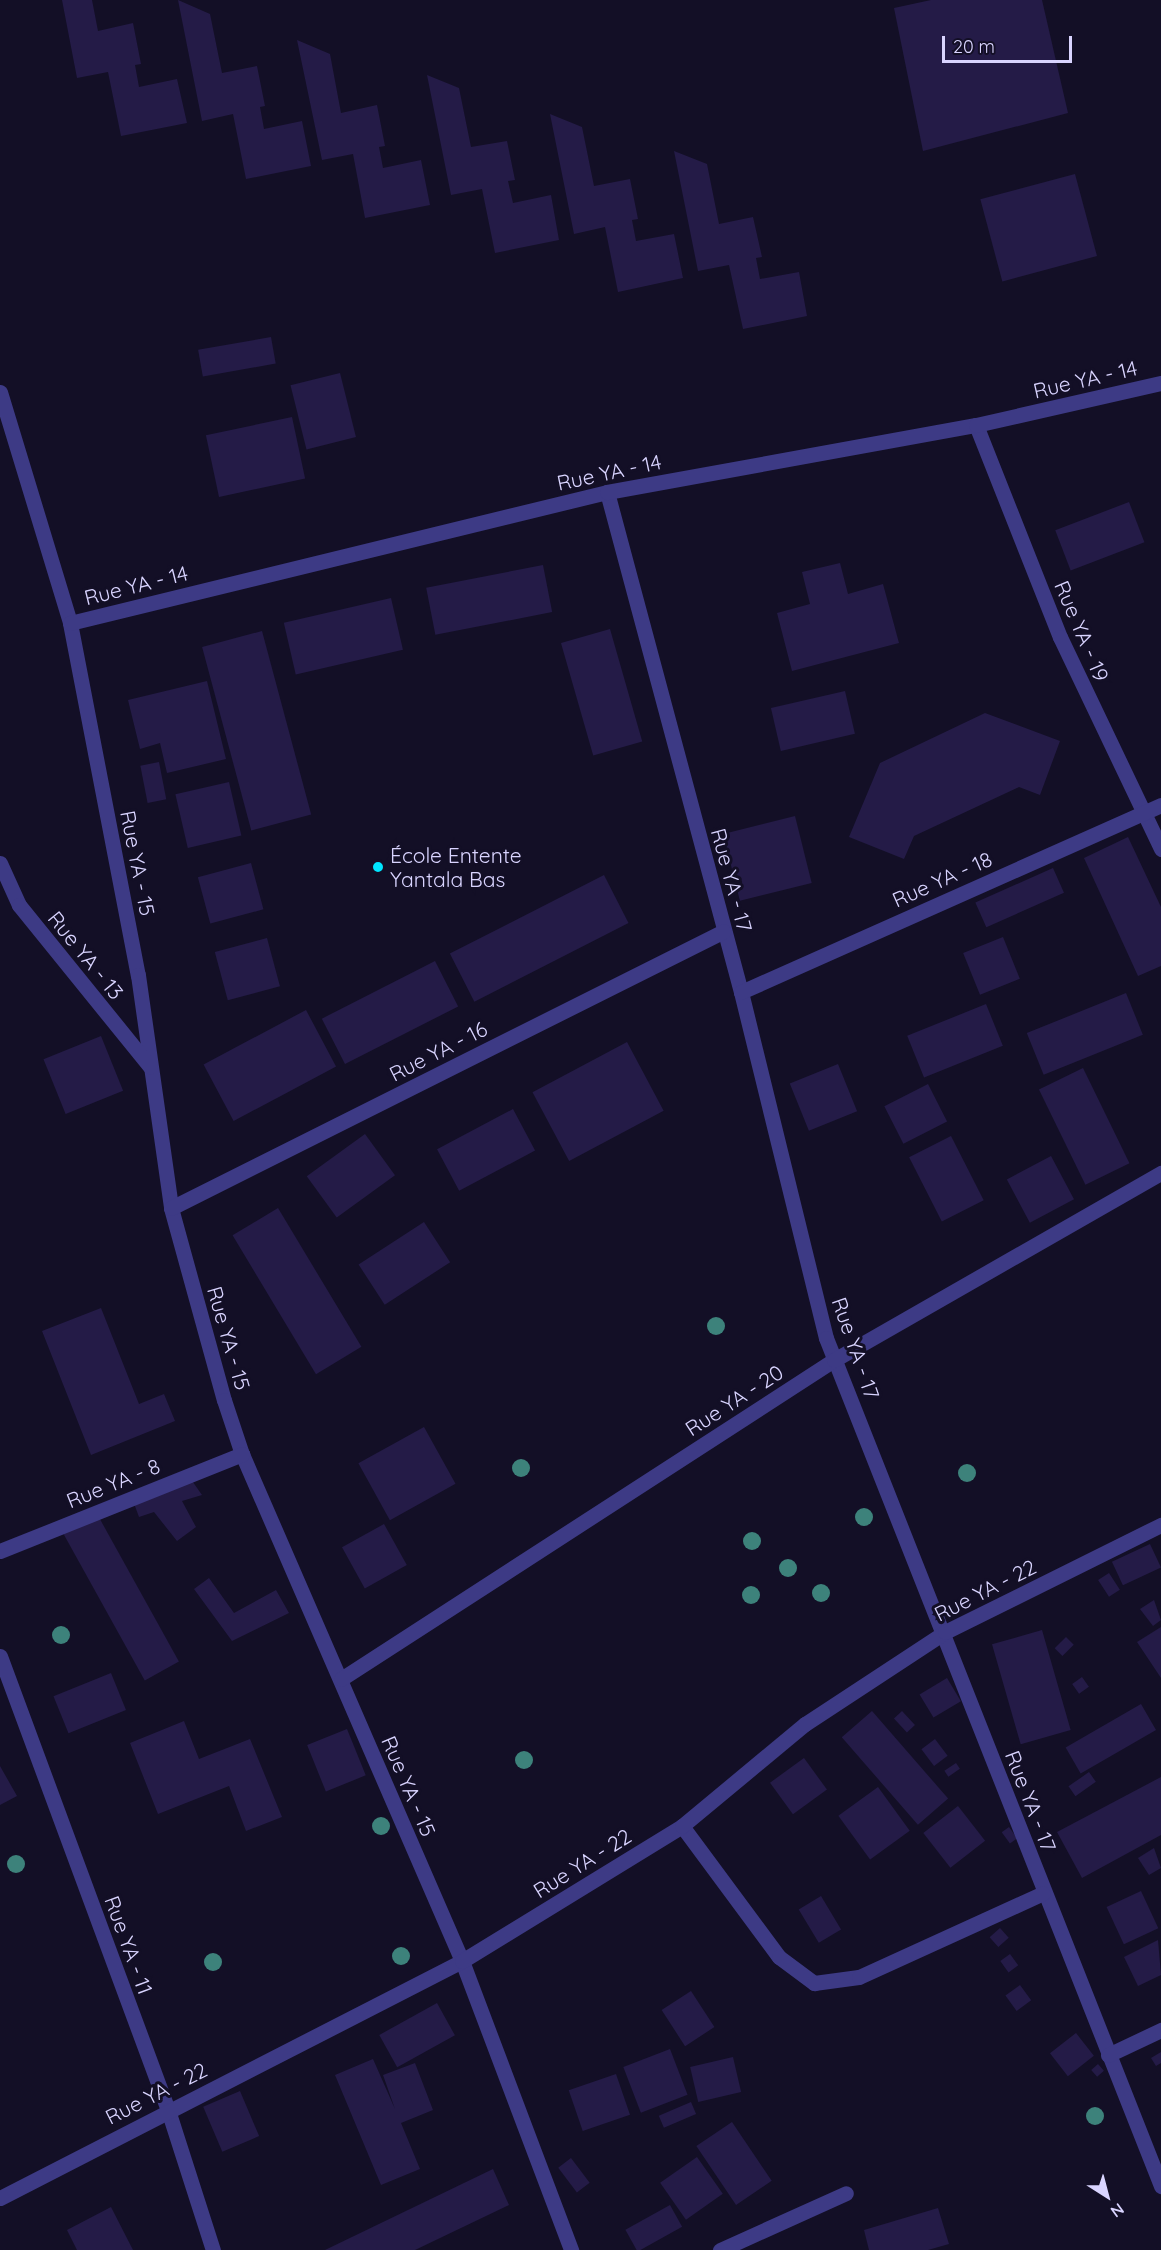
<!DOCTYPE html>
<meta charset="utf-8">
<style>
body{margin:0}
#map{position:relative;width:1161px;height:2250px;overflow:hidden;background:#130f26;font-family:Quicksand,sans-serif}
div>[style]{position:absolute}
.building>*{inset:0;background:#241b47;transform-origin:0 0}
.minor>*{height:15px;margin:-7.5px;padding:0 7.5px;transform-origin:7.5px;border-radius:7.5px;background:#3d3a85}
.trees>*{width:18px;height:18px;margin:-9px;border-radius:50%;background:#3d827b}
.dots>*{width:16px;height:16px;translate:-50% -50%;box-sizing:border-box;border:3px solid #130f26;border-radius:50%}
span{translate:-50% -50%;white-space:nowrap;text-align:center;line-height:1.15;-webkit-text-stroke:6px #130f26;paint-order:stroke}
.street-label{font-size:21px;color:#d9d4ff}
.poi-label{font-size:21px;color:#d9d4ff}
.left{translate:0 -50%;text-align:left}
.north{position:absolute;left:1077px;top:2166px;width:60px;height:60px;-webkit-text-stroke:4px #130f26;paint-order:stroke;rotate:144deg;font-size:16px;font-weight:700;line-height:24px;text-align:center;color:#d9d4ff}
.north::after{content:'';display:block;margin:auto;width:21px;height:27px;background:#d9d4ff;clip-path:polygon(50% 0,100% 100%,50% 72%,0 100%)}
.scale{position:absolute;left:942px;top:36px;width:130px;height:27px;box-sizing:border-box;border:3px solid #d9d4ff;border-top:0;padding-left:8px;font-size:18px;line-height:21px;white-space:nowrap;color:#d9d4ff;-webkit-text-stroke:4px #130f26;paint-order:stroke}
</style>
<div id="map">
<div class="building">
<div style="clip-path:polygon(62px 0,92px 0,98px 31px,133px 23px,141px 64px,135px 65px,139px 87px,177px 79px,187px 123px,121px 136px,108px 72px,77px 78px)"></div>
<div style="clip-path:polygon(178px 0,210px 14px,222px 73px,257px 66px,265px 106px,260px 107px,264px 129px,302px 121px,311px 166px,246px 179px,233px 114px,202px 121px)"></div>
<div style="clip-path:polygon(931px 0,1042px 0,1068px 113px,923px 151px,894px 8px)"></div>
<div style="clip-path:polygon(297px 40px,330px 54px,341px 113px,377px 105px,385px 146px,379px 147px,383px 168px,421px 160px,430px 205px,365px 218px,353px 154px,322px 160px)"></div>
<div style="clip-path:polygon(427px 75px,459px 88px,471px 147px,507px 141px,515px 180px,508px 181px,513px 203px,551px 195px,559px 240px,495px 253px,482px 189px,451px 195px)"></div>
<div style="clip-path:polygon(550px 114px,582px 127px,594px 186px,630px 179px,638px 219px,632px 220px,636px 241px,674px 234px,683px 278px,618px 292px,605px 227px,574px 234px)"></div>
<div style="clip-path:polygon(674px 151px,707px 164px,719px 224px,753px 217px,762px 257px,756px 258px,760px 279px,799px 272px,807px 316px,743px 329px,729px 265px,698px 271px)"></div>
<div style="left:1075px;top:174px;width:85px;height:98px;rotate:75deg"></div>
<div style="left:271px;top:337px;width:27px;height:74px;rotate:80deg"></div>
<div style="left:340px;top:373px;width:66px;height:51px;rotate:76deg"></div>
<div style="left:292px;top:417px;width:63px;height:88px;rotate:78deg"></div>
<div style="left:1129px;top:502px;width:43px;height:79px;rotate:69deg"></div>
<div style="clip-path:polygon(840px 563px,848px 594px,883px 584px,899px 643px,792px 671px,777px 613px,810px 604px,802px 572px)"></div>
<div style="left:543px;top:565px;width:48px;height:119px;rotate:79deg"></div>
<div style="left:391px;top:598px;width:53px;height:110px;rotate:77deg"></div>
<div style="left:610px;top:629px;width:117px;height:51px;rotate:74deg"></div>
<div style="left:262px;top:631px;width:190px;height:62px;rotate:75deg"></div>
<div style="clip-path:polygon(207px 681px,226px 759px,167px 773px,160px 743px,140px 749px,128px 700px)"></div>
<div style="left:845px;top:691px;width:44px;height:76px;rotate:77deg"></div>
<div style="clip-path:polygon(985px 713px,1060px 741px,1040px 795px,1019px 787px,914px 836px,904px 859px,849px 837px,880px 763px)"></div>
<div style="left:159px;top:762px;width:38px;height:19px;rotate:79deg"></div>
<div style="left:229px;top:782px;width:55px;height:55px;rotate:77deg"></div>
<div style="left:795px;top:816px;width:69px;height:74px;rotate:76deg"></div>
<div style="clip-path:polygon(1128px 837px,1161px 907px,1161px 966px,1138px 976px,1084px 858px)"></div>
<div style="left:251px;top:863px;width:48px;height:55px;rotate:75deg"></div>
<div style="left:1053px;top:868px;width:27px;height:85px;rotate:66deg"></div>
<div style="left:604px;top:875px;width:54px;height:173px;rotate:63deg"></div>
<div style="left:1003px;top:937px;width:45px;height:43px;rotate:68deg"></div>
<div style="left:267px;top:938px;width:50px;height:54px;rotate:75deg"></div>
<div style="left:435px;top:961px;width:51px;height:127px;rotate:63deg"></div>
<div style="left:1126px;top:993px;width:45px;height:107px;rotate:68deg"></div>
<div style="left:986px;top:1004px;width:45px;height:85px;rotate:68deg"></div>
<div style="left:306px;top:1010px;width:64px;height:116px;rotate:62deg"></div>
<div style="left:101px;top:1036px;width:59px;height:62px;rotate:68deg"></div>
<div style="left:627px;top:1042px;width:78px;height:107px;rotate:62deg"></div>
<div style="left:838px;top:1064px;width:51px;height:52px;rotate:68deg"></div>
<div style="left:1083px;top:1068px;width:106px;height:49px;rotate:64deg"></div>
<div style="left:928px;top:1084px;width:42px;height:49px;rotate:63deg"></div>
<div style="left:513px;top:1109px;width:47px;height:86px;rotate:62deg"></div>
<div style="left:365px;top:1134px;width:51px;height:72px;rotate:54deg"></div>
<div style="left:951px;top:1136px;width:72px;height:47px;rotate:63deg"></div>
<div style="left:1051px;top:1156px;width:49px;height:50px;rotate:62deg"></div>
<div style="left:278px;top:1208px;width:162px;height:53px;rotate:59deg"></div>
<div style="left:424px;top:1222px;width:48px;height:78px;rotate:57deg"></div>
<div style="clip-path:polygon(101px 1308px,139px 1404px,164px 1394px,175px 1421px,91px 1455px,42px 1331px)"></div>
<div style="left:424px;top:1427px;width:65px;height:75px;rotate:61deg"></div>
<div style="clip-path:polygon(188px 1475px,202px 1495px,182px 1501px,196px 1527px,177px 1541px,154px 1512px,139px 1517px,132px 1498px)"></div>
<div style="left:96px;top:1512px;width:171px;height:39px;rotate:61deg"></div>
<div style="left:384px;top:1524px;width:47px;height:48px;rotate:61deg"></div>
<div style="left:1150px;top:1544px;width:26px;height:42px;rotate:65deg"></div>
<div style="left:1109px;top:1573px;width:20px;height:13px;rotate:57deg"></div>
<div style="clip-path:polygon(209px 1578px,234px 1613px,276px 1590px,289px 1613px,232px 1641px,194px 1589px)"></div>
<div style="clip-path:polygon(1154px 1600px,1161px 1620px,1153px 1626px,1140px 1609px)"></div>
<div style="clip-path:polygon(1161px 1627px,1161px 1678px,1137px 1642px)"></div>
<div style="left:1042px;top:1630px;width:104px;height:52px;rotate:74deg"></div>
<div style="left:1066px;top:1637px;width:11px;height:16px;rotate:45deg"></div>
<div style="left:111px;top:1673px;width:40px;height:62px;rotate:68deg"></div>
<div style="left:1082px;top:1677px;width:12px;height:12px;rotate:55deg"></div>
<div style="left:947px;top:1678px;width:27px;height:32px;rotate:59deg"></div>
<div style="left:1141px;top:1704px;width:30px;height:87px;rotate:60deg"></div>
<div style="left:872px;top:1711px;width:116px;height:40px;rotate:49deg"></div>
<div style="left:902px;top:1711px;width:19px;height:11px;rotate:47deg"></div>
<div style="clip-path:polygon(184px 1721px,199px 1759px,250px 1739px,282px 1817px,246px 1831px,229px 1786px,158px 1814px,130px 1743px)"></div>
<div style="left:347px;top:1729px;width:50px;height:43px;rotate:68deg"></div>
<div style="left:935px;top:1739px;width:21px;height:17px;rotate:53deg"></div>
<div style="left:804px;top:1758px;width:39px;height:42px;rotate:54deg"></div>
<div style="left:956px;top:1763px;width:7px;height:14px;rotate:56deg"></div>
<div style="clip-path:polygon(0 1766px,17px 1796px,0 1805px)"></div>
<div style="left:1089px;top:1772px;width:12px;height:25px;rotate:55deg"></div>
<div style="clip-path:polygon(1161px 1777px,1161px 1835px,1082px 1878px,1057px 1832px)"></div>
<div style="left:878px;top:1787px;width:54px;height:49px;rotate:54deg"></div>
<div style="left:958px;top:1806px;width:44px;height:44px;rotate:52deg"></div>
<div style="left:1009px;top:1827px;width:14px;height:9px;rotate:54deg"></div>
<div style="clip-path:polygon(1154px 1848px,1161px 1868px,1149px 1875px,1138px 1858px)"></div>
<div style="left:1141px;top:1891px;width:41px;height:38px;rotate:65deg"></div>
<div style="left:821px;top:1896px;width:39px;height:26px;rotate:59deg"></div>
<div style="left:1000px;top:1928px;width:13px;height:14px;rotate:48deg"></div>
<div style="clip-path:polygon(1158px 1940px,1161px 1975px,1138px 1986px,1124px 1957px)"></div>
<div style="left:1010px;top:1954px;width:14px;height:12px;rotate:54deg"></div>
<div style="left:1020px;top:1985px;width:19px;height:18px;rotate:54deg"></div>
<div style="left:691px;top:1991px;width:43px;height:35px;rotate:57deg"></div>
<div style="left:437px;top:2003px;width:37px;height:66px;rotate:61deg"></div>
<div style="left:1076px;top:2033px;width:29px;height:33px;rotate:52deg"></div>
<div style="left:670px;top:2049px;width:49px;height:50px;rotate:69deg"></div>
<div style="clip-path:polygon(1161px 2052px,1161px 2063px,1156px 2066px,1151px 2058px)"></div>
<div style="left:733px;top:2057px;width:36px;height:44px;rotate:77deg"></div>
<div style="clip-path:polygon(373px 2059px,395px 2109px,383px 2075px,415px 2063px,433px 2110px,401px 2123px,420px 2169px,381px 2185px,335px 2075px)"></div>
<div style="left:1098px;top:2064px;width:9px;height:9px;rotate:49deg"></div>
<div style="left:616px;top:2074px;width:43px;height:50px;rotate:71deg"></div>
<div style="left:240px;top:2091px;width:49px;height:40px;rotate:67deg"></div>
<div style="left:691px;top:2102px;width:13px;height:35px;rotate:67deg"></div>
<div style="left:732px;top:2122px;width:71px;height:43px;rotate:56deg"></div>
<div style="left:697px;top:2157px;width:45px;height:45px;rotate:55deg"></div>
<div style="left:571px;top:2158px;width:31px;height:16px;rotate:53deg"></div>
<div style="clip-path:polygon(493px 2169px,509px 2205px,415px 2250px,325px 2250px)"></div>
<div style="left:670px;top:2205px;width:25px;height:51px;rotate:61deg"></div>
<div style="clip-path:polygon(111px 2207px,133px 2250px,77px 2250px,67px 2230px)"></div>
<div style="clip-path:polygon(938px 2208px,949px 2244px,928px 2250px,869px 2250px,864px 2230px)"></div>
</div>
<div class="minor">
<div style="left:0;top:392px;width:241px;rotate:73.1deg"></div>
<div style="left:70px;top:623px;width:359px;rotate:79.1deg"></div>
<div style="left:138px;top:975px;width:235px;rotate:81.9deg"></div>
<div style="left:171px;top:1208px;width:199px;rotate:74.6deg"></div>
<div style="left:224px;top:1400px;width:57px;rotate:71.6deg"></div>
<div style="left:242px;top:1454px;width:553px;rotate:66.54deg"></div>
<div style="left:462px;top:1961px;width:309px;rotate:69.3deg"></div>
<div style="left:976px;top:425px;width:228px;rotate:68.4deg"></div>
<div style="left:1060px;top:637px;width:235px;rotate:64.5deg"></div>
<div style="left:607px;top:492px;width:518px;rotate:75deg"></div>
<div style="left:741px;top:992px;width:356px;rotate:76.2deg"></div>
<div style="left:826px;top:1338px;width:912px;rotate:68.44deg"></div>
<div style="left:70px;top:623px;width:553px;rotate:-13.71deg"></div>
<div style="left:607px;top:492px;width:375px;rotate:-10.3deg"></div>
<div style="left:976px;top:425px;width:190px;rotate:-12.8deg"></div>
<div style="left:0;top:863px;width:46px;rotate:65.7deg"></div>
<div style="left:19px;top:905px;width:208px;rotate:51deg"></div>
<div style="left:741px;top:992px;width:460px;rotate:-24deg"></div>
<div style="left:171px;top:1208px;width:618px;rotate:-26.61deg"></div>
<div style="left:0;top:1551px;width:261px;rotate:-21.8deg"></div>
<div style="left:0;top:1656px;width:484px;rotate:69.7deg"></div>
<div style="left:168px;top:2110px;width:147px;rotate:72.2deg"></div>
<div style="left:341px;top:1679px;width:587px;rotate:-32.91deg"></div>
<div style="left:834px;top:1360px;width:377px;rotate:-29.8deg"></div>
<div style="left:682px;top:1826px;width:163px;rotate:53.5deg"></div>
<div style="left:779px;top:1957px;width:44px;rotate:36.6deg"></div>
<div style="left:814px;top:1983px;width:45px;rotate:-7.6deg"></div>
<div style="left:859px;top:1977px;width:202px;rotate:-24.5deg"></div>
<div style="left:1108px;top:2055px;width:59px;rotate:-25.3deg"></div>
<div style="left:0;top:2198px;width:519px;rotate:-27.16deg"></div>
<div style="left:462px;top:1961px;width:258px;rotate:-31.5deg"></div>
<div style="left:682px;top:1826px;width:160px;rotate:-39.7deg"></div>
<div style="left:805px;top:1724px;width:168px;rotate:-33.3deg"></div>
<div style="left:945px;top:1632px;width:241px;rotate:-26.4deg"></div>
<div style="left:720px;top:2250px;width:138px;rotate:-24.3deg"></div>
</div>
<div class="trees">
<div style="left:716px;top:1326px"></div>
<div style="left:521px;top:1468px"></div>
<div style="left:967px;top:1473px"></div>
<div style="left:864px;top:1517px"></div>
<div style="left:752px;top:1541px"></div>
<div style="left:788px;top:1568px"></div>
<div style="left:821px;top:1593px"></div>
<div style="left:751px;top:1595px"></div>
<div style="left:61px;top:1635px"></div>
<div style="left:524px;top:1760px"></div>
<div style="left:381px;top:1826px"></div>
<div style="left:16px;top:1864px"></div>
<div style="left:401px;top:1956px"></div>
<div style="left:213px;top:1962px"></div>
<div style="left:1095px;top:2116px"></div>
</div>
<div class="dots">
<div style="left:378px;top:867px;background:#00e5ff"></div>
</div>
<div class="street-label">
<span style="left:1085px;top:379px;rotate:-13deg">Rue YA - 14</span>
<span style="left:609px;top:472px;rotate:-12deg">Rue YA - 14</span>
<span style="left:136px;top:585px;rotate:-14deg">Rue YA - 14</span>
<span style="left:1082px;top:631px;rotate:67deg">Rue YA - 19</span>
<span style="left:138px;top:863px;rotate:79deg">Rue YA - 15</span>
<span style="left:942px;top:879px;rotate:-24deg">Rue YA - 18</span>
<span style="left:732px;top:880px;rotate:75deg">Rue YA - 17</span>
<span style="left:86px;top:955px;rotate:51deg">Rue YA - 13</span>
<span style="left:438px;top:1051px;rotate:-27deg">Rue YA - 16</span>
<span style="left:229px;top:1338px;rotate:74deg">Rue YA - 15</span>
<span style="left:856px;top:1348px;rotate:71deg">Rue YA - 17</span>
<span style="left:734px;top:1400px;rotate:-33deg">Rue YA - 20</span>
<span style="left:113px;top:1483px;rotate:-22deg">Rue YA - 8</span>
<span style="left:985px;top:1590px;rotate:-27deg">Rue YA - 22</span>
<span style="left:409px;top:1786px;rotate:67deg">Rue YA - 15</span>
<span style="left:1031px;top:1801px;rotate:69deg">Rue YA - 17</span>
<span style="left:582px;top:1863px;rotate:-32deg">Rue YA - 22</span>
<span style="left:129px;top:1945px;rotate:70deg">Rue YA - 11</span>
<span style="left:156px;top:2093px;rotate:-27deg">Rue YA - 22</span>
</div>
<div class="poi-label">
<span class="left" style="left:390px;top:867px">École Entente<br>Yantala Bas</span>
</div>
<div class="north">N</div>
<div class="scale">20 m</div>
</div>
